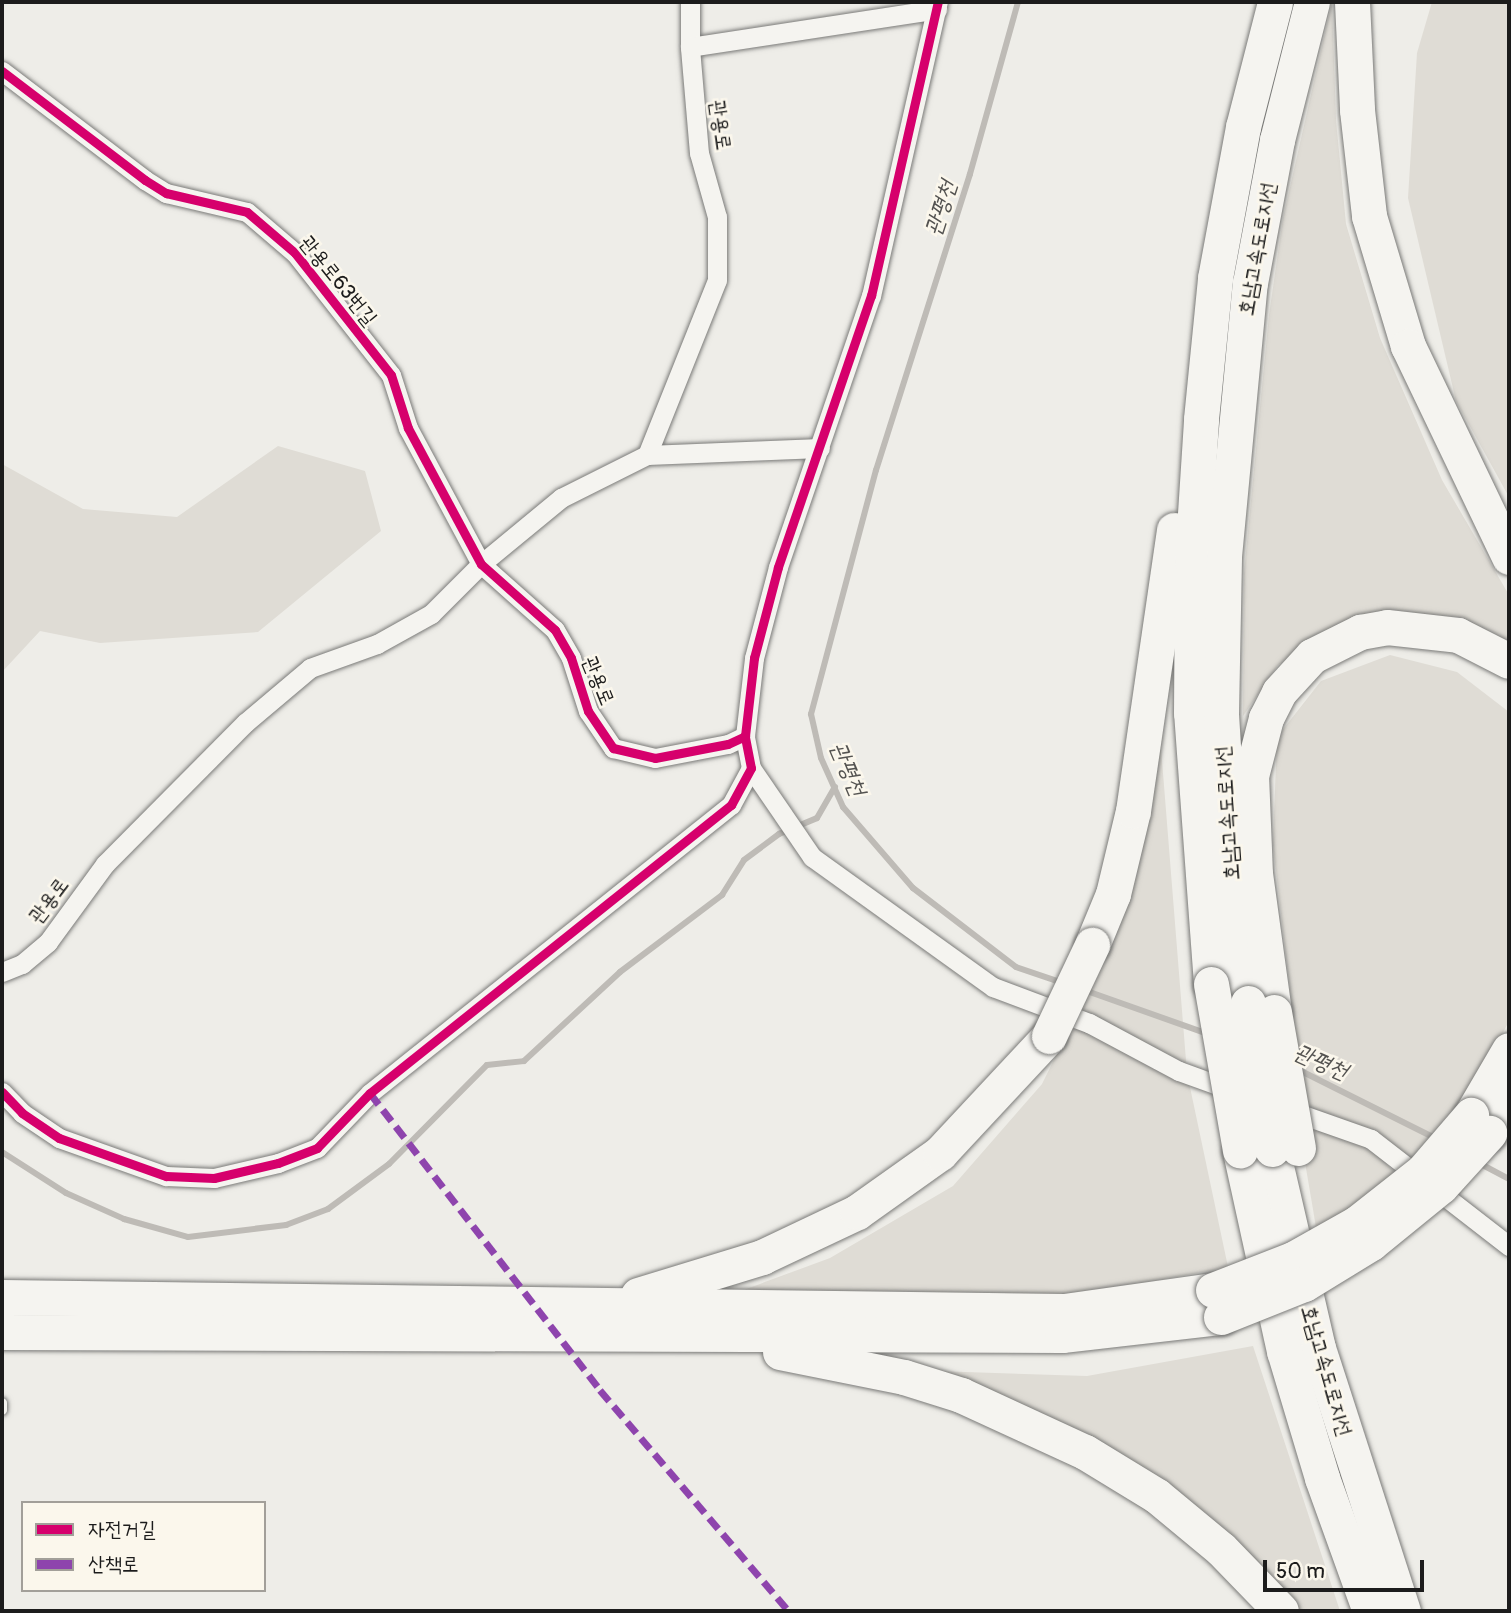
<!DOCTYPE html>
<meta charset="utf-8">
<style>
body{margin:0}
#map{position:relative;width:1511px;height:1613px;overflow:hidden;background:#eeede8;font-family:Pangolin,"Poor Story",sans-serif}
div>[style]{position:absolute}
.green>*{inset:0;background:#dfdcd5}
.stream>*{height:6px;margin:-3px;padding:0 3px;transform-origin:3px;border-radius:3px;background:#bebbb6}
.roads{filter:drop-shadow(0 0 2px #7a7a78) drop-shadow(0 0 2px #7a7a78)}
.lane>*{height:10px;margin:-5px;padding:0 5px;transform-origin:5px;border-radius:5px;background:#f5f4f0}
.street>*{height:19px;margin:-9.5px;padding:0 9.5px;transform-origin:9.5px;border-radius:9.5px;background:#f5f4f0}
.highway>*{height:35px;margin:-17.5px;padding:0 17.5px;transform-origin:17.5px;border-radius:17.5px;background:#f5f4f0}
.bridges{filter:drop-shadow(0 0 2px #7a7a78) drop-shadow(0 0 2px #7a7a78)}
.highway-bridge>*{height:35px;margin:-17.5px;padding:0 17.5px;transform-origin:17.5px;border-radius:17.5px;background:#f5f4f0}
.quiet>*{height:7px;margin-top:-3.5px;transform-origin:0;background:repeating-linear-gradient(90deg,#8e44ad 0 14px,transparent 0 21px)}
.cycleway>*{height:9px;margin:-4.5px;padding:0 4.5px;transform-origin:4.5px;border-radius:4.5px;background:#d6006c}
span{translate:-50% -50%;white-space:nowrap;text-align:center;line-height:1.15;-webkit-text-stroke:5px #fbf7ec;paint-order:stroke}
.street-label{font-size:21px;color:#1c1c1c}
.water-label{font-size:23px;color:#545351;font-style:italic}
.frame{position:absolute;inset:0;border:4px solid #1c1c1c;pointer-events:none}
.legend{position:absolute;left:21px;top:1501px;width:245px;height:91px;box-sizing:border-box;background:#fbf7ec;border:2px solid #a29f99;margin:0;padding:9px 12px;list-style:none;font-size:21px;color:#1c1c1c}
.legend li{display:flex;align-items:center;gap:14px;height:35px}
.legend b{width:35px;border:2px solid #a29f99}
.scale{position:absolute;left:1263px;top:1560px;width:161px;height:32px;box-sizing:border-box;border:4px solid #1c1c1c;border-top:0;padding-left:9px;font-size:21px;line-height:24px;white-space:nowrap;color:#1c1c1c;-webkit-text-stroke:5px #fbf7ec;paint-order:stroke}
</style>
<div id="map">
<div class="green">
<div style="clip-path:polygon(1332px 2px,1336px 120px,1346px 224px,1380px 338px,1442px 480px,1509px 595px,1509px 658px,1336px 629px,1278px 665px,1243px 716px,1244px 573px,1269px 315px,1283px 218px)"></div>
<div style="clip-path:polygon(1432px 2px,1509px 2px,1509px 497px,1456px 401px,1408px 198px,1417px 53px)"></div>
<div style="clip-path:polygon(278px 446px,365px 471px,381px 531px,258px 632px,100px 643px,40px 631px,2px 672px,2px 464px,83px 509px,177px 517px)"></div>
<div style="clip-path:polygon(1390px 655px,1457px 672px,1509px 712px,1509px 1021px,1468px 1100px,1412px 1162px,1304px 1110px,1273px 845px,1277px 737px,1321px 681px)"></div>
<div style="clip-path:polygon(1161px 748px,1187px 1073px,1228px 1267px,1062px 1299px,719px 1299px,830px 1258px,953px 1186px,1042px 1084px,1117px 933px)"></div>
<div style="clip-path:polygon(1298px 1121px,1368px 1145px,1399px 1177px,1318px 1239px)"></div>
<div style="clip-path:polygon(1253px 1346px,1340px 1611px,1297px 1611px,935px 1371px,1087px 1376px)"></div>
</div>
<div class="stream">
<div style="left:1018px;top:2px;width:179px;rotate:105.6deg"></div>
<div style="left:970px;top:174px;width:311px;rotate:107.6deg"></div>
<div style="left:876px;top:470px;width:253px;rotate:104.9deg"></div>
<div style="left:811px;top:714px;width:45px;rotate:77.2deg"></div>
<div style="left:821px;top:758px;width:54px;rotate:65.8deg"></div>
<div style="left:843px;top:807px;width:107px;rotate:49.2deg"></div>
<div style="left:913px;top:888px;width:130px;rotate:37.5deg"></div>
<div style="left:1016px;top:967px;width:50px;rotate:18.8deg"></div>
<div style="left:1084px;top:990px;width:132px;rotate:19.5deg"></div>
<div style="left:1297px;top:1069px;width:157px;rotate:26.6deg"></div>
<div style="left:2px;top:1152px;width:76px;rotate:32.6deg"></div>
<div style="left:66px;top:1193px;width:64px;rotate:24.1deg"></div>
<div style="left:124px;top:1219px;width:66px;rotate:15.7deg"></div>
<div style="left:188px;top:1237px;width:99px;rotate:-7deg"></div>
<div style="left:286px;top:1225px;width:45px;rotate:-20.9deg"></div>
<div style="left:328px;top:1209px;width:76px;rotate:-36.4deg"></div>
<div style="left:389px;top:1164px;width:139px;rotate:-45.3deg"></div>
<div style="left:487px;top:1065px;width:37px;rotate:-6deg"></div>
<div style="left:524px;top:1061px;width:131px;rotate:-42.8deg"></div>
<div style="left:620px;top:972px;width:128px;rotate:-37deg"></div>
<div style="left:722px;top:895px;width:41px;rotate:-57.8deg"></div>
<div style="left:744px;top:860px;width:44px;rotate:-36.6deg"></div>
<div style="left:779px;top:834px;width:41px;rotate:-22.8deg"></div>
<div style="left:817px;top:818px;width:36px;rotate:-60deg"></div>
<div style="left:1477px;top:1162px;width:36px;rotate:28deg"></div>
</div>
<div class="roads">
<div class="lane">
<div style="left:2px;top:1403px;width:7px;rotate:90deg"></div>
</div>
<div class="street">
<div style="left:690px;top:2px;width:45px;rotate:90deg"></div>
<div style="left:2px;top:71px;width:180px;rotate:37.3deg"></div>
<div style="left:145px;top:180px;width:25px;rotate:32deg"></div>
<div style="left:166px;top:193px;width:83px;rotate:13.2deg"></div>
<div style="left:247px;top:212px;width:63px;rotate:40.5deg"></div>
<div style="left:295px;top:253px;width:155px;rotate:51.8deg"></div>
<div style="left:391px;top:375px;width:56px;rotate:72.2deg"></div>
<div style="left:408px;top:428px;width:154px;rotate:61.8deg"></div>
<div style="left:481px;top:564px;width:99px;rotate:41.7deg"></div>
<div style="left:555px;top:630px;width:32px;rotate:60deg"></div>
<div style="left:571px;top:658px;width:56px;rotate:72.2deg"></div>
<div style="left:588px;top:711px;width:45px;rotate:56deg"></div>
<div style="left:613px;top:748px;width:43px;rotate:13.4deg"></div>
<div style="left:655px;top:758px;width:74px;rotate:-10.9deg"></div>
<div style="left:728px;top:744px;width:19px;rotate:-25deg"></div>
<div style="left:647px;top:455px;width:188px;rotate:-68.2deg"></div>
<div style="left:717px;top:280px;width:63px;rotate:-90deg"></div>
<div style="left:717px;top:217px;width:66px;rotate:-105.7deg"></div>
<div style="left:699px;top:153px;width:106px;rotate:-94.9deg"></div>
<div style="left:690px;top:47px;width:250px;rotate:-8.7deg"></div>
<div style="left:751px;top:768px;width:108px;rotate:55.6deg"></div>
<div style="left:812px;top:857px;width:223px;rotate:35.7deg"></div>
<div style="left:993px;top:987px;width:103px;rotate:20.6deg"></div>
<div style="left:1089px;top:1023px;width:102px;rotate:28.1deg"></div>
<div style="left:1179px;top:1071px;width:59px;rotate:20deg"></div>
<div style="left:2px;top:972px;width:22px;rotate:-22deg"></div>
<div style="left:22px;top:964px;width:34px;rotate:-40deg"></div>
<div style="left:48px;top:942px;width:97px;rotate:-53.8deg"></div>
<div style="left:105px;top:864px;width:199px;rotate:-45.2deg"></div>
<div style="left:245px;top:723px;width:85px;rotate:-40.2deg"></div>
<div style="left:310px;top:668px;width:71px;rotate:-19.7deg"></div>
<div style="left:377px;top:644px;width:62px;rotate:-29.1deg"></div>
<div style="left:431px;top:614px;width:71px;rotate:-45deg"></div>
<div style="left:481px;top:564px;width:104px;rotate:-39.5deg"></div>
<div style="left:561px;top:498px;width:96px;rotate:-26.6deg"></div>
<div style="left:647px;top:455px;width:173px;rotate:-2.3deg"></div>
<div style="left:2px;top:1092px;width:29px;rotate:46deg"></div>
<div style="left:22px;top:1113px;width:45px;rotate:34deg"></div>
<div style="left:59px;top:1138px;width:114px;rotate:19.6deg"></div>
<div style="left:166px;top:1176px;width:48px;rotate:2.4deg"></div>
<div style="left:214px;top:1178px;width:66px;rotate:-13.2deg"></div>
<div style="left:278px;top:1163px;width:42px;rotate:-21deg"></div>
<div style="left:317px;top:1148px;width:76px;rotate:-46.1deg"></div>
<div style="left:370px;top:1093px;width:462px;rotate:-38.6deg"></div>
<div style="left:731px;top:805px;width:42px;rotate:-61.6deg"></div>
<div style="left:751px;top:768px;width:33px;rotate:-101deg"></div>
<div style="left:745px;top:736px;width:79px;rotate:-83.4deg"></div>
<div style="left:754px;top:658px;width:94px;rotate:-75.2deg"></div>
<div style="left:778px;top:567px;width:287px;rotate:-71.1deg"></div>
<div style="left:871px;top:296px;width:302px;rotate:-77.2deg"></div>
<div style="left:1286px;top:1109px;width:90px;rotate:19.4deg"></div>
<div style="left:1371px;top:1139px;width:175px;rotate:37.8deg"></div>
</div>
<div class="highway">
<div style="left:1352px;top:2px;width:108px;rotate:87.3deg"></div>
<div style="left:1357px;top:110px;width:107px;rotate:83.5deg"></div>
<div style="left:1369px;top:216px;width:136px;rotate:73.3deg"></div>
<div style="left:1408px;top:346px;width:234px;rotate:64.4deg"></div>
<div style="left:1092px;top:945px;width:55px;rotate:-67.6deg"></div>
<div style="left:1113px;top:894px;width:85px;rotate:-76.5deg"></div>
<div style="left:1133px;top:811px;width:284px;rotate:-81.7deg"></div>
<div style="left:1211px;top:984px;width:272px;rotate:-94.2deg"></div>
<div style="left:1191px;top:713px;width:153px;rotate:-89.6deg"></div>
<div style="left:1192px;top:560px;width:141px;rotate:-86.3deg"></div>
<div style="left:1201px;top:419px;width:142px;rotate:-84.3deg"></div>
<div style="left:1215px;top:278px;width:154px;rotate:-79.5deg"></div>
<div style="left:1243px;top:127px;width:129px;rotate:-75.6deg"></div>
<div style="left:1248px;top:1003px;width:131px;rotate:-97.5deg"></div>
<div style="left:1231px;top:873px;width:159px;rotate:-93.6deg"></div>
<div style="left:1221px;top:714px;width:158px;rotate:-88.9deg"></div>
<div style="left:1224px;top:556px;width:274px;rotate:-84.6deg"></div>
<div style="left:1250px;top:283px;width:146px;rotate:-79.3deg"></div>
<div style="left:1277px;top:140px;width:142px;rotate:-75.8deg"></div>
<div style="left:1274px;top:1012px;width:139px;rotate:-97.8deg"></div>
<div style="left:1255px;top:874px;width:98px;rotate:-92.3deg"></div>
<div style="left:1251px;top:776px;width:60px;rotate:-75.5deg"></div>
<div style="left:1266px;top:718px;width:29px;rotate:-63deg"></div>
<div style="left:1279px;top:692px;width:49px;rotate:-47.5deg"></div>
<div style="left:1312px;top:656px;width:54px;rotate:-26.6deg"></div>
<div style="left:1360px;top:632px;width:27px;rotate:-10deg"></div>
<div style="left:1387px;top:627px;width:71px;rotate:6.4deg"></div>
<div style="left:1458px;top:635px;width:57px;rotate:27deg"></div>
<div style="left:1471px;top:1115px;width:75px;rotate:-59.7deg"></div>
<div style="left:1489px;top:1133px;width:37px;rotate:-57deg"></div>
<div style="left:1272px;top:1149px;width:204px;rotate:77deg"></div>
<div style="left:1318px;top:1348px;width:276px;rotate:72.1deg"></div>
<div style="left:1240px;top:1151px;width:205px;rotate:77.6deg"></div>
<div style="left:1284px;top:1351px;width:133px;rotate:73.3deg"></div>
<div style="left:1322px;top:1478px;width:141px;rotate:70.2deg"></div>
<div style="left:638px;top:1295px;width:130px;rotate:-17deg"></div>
<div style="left:762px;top:1257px;width:105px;rotate:-25.3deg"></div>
<div style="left:857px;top:1212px;width:102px;rotate:-35.4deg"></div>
<div style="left:940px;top:1153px;width:160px;rotate:-47deg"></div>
<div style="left:2px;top:1297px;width:1062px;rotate:0.76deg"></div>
<div style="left:1064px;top:1311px;width:150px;rotate:-8deg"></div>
<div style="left:2px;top:1332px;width:1060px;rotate:0.16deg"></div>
<div style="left:1062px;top:1335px;width:160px;rotate:-6.5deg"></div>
<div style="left:780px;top:1352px;width:126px;rotate:11.4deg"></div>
<div style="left:904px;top:1377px;width:60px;rotate:17.5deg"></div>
<div style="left:961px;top:1395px;width:136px;rotate:24.7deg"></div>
<div style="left:1085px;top:1452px;width:84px;rotate:31.4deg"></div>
<div style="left:1157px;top:1496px;width:83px;rotate:39.6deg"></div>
<div style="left:1221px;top:1549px;width:86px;rotate:45.9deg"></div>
</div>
</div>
<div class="bridges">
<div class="highway-bridge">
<div style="left:1211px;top:984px;width:169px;rotate:80.1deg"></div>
<div style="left:1248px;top:1003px;width:148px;rotate:80.7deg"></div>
<div style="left:1274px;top:1012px;width:138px;rotate:80deg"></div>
<div style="left:1049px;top:1036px;width:101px;rotate:-64.7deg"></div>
<div style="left:1213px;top:1290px;width:86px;rotate:-21.2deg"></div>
<div style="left:1293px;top:1259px;width:73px;rotate:-29.4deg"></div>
<div style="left:1357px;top:1223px;width:84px;rotate:-38.2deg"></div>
<div style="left:1423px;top:1171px;width:74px;rotate:-49.4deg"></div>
<div style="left:1221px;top:1317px;width:89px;rotate:-21.7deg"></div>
<div style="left:1304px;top:1284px;width:79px;rotate:-31.5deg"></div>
<div style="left:1371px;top:1243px;width:90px;rotate:-39.2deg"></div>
<div style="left:1441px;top:1186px;width:72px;rotate:-47.8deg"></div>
</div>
</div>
<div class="quiet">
<div style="left:370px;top:1093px;width:376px;rotate:52.2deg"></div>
<div style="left:600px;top:1390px;width:291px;rotate:49.5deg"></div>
</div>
<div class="cycleway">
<div style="left:2px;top:71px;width:180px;rotate:37.3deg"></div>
<div style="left:145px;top:180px;width:25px;rotate:32deg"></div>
<div style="left:166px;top:193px;width:83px;rotate:13.2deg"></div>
<div style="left:247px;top:212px;width:63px;rotate:40.5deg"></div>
<div style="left:295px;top:253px;width:155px;rotate:51.8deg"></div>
<div style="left:391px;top:375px;width:56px;rotate:72.2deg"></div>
<div style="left:408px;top:428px;width:154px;rotate:61.8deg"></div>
<div style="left:481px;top:564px;width:99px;rotate:41.7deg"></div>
<div style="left:555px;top:630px;width:32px;rotate:60deg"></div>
<div style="left:571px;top:658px;width:56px;rotate:72.2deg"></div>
<div style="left:588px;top:711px;width:45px;rotate:56deg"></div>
<div style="left:613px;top:748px;width:43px;rotate:13.4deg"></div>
<div style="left:655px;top:758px;width:74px;rotate:-10.9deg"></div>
<div style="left:728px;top:744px;width:19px;rotate:-25deg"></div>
<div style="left:2px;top:1092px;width:29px;rotate:46deg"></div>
<div style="left:22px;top:1113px;width:45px;rotate:34deg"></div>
<div style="left:59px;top:1138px;width:114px;rotate:19.6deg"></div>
<div style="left:166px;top:1176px;width:48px;rotate:2.4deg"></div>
<div style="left:214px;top:1178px;width:66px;rotate:-13.2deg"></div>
<div style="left:278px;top:1163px;width:42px;rotate:-21deg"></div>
<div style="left:317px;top:1148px;width:76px;rotate:-46.1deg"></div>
<div style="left:370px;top:1093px;width:462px;rotate:-38.6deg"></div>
<div style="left:731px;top:805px;width:42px;rotate:-61.6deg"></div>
<div style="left:751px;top:768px;width:33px;rotate:-101deg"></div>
<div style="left:745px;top:736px;width:79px;rotate:-83.4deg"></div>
<div style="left:754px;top:658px;width:94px;rotate:-75.2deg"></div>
<div style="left:778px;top:567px;width:287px;rotate:-71.1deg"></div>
<div style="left:871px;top:296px;width:302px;rotate:-77.2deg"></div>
</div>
<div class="street-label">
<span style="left:720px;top:125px;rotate:82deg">관용로</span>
<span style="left:1258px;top:249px;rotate:-80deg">호남고속도로지선</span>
<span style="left:338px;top:281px;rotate:51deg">관용로63번길</span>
<span style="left:598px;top:681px;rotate:68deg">관용로</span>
<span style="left:1228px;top:813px;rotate:-94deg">호남고속도로지선</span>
<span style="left:49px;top:901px;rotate:-53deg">관용로</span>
<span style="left:1326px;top:1371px;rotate:74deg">호남고속도로지선</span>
</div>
<div class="water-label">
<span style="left:941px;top:208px;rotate:-72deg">관평천</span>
<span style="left:848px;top:769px;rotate:67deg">관평천</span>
<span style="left:1321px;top:1062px;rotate:24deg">관평천</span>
</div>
<div class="frame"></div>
<ul class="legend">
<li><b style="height:9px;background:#d6006c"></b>자전거길</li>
<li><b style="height:9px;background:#8e44ad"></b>산책로</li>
</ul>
<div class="scale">50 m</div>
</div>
